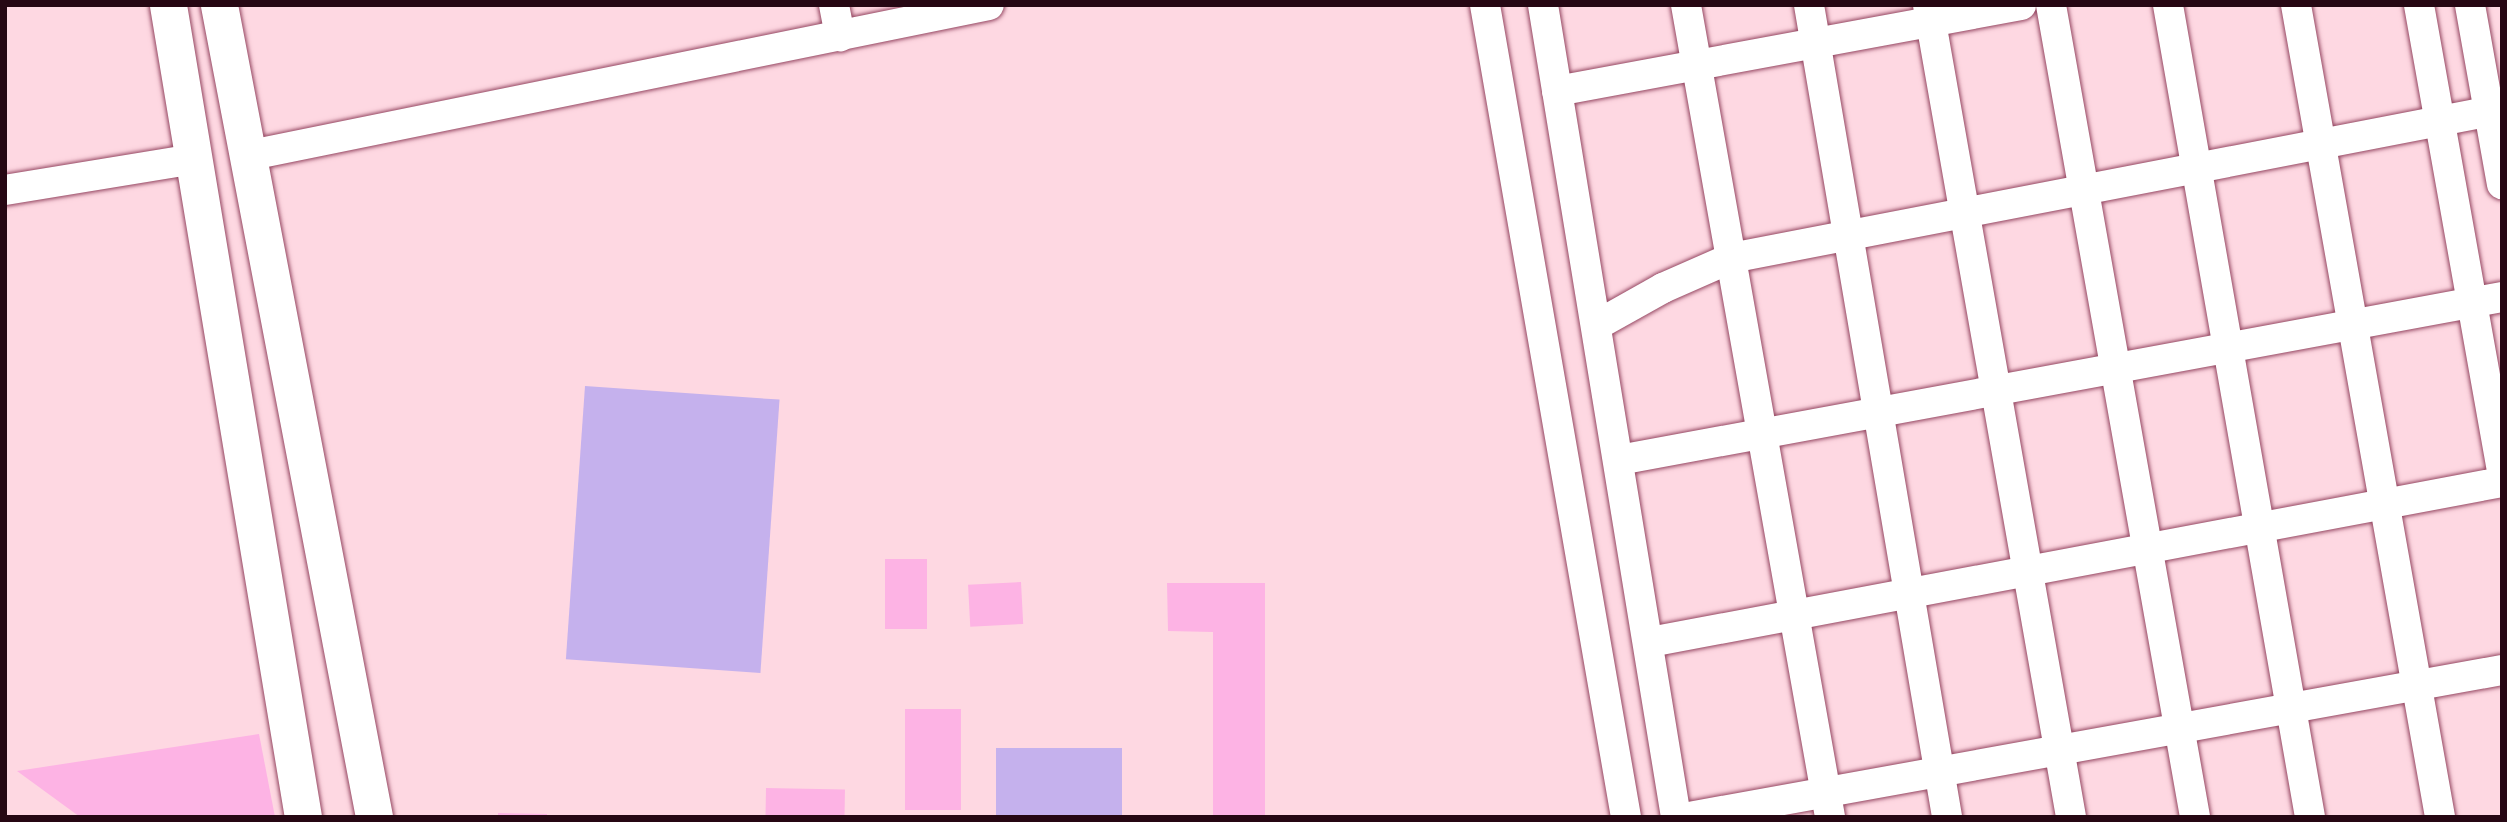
<!DOCTYPE html>
<style>
body{margin:0}
#map{position:relative;width:2507px;height:822px;overflow:hidden;background:#fed8e2;font-family:Raleway,sans-serif}
div>[style]{position:absolute}
.green>*{inset:0;background:#c5b1ed;transform-origin:0 0}
.building>*{inset:0;background:#fdb3e4;transform-origin:0 0}
.roads{filter:drop-shadow(0 0 2px #954762) drop-shadow(0 0 2px #954762)}
.minor>*{height:30px;margin:-15px;padding:0 15px;transform-origin:15px;border-radius:15px;background:#fff}
.tertiary>*{height:37px;margin:-18.5px;padding:0 18.5px;transform-origin:18.5px;border-radius:18.5px;background:#fff}
span{translate:-50% -50%;white-space:nowrap;text-align:center;line-height:1.15;-webkit-text-stroke:6px #fed8e2;paint-order:stroke}
.frame{position:absolute;inset:0;border:7px solid #260713;pointer-events:none}
</style>
<div id="map">
<div class="green">
<div style="left:585px;top:386px;width:195px;height:274px;rotate:4deg"></div>
<div style="left:996px;top:748px;width:126px;height:69px"></div>
</div>
<div class="building">
<div style="left:885px;top:559px;width:42px;height:70px"></div>
<div style="left:1021px;top:582px;width:42px;height:53px;rotate:87deg"></div>
<div style="clip-path:polygon(1167px 583px,1265px 583px,1265px 817px,1213px 817px,1213px 632px,1168px 631px)"></div>
<div style="left:905px;top:709px;width:56px;height:101px"></div>
<div style="clip-path:polygon(259px 734px,275px 817px,80px 817px,17px 771px)"></div>
<div style="left:766px;top:788px;width:79px;height:29px;rotate:1deg"></div>
<div style="clip-path:polygon(498px 813px,547px 814px,547px 817px,498px 817px)"></div>
</div>
<div class="roads">
<div class="minor">
<div style="left:834px;top:5px;width:32px;rotate:79deg"></div>
<div style="left:1485px;top:5px;width:824px;rotate:80.15deg"></div>
<div style="left:1543px;top:5px;width:823px;rotate:80.7deg"></div>
<div style="left:1686px;top:5px;width:825px;rotate:79.94deg"></div>
<div style="left:1809px;top:5px;width:824px;rotate:80.35deg"></div>
<div style="left:1928px;top:5px;width:824px;rotate:80.01deg"></div>
<div style="left:2051px;top:5px;width:825px;rotate:79.94deg"></div>
<div style="left:2168px;top:5px;width:824px;rotate:80.08deg"></div>
<div style="left:2296px;top:5px;width:825px;rotate:79.94deg"></div>
<div style="left:2419px;top:5px;width:473px;rotate:79.9deg"></div>
<div style="left:2470px;top:5px;width:182px;rotate:79.9deg"></div>
<div style="left:1557px;top:91px;width:472px;rotate:-10.5deg"></div>
<div style="left:246px;top:156px;width:758px;rotate:-11.49deg"></div>
<div style="left:5px;top:190px;width:193px;rotate:-9.3deg"></div>
<div style="left:1597px;top:325px;width:76px;rotate:-29.3deg"></div>
<div style="left:1663px;top:288px;width:74px;rotate:-23.8deg"></div>
<div style="left:1731px;top:258px;width:785px;rotate:-10.94deg"></div>
<div style="left:1619px;top:460px;width:898px;rotate:-10.46deg"></div>
<div style="left:1650px;top:642px;width:867px;rotate:-10.64deg"></div>
<div style="left:1689px;top:817px;width:826px;rotate:-10.25deg"></div>
</div>
<div class="tertiary">
<div style="left:168px;top:5px;width:823px;rotate:80.56deg"></div>
<div style="left:219px;top:5px;width:827px;rotate:79.19deg"></div>
</div>
</div>
<div class="frame"></div>
</div>
